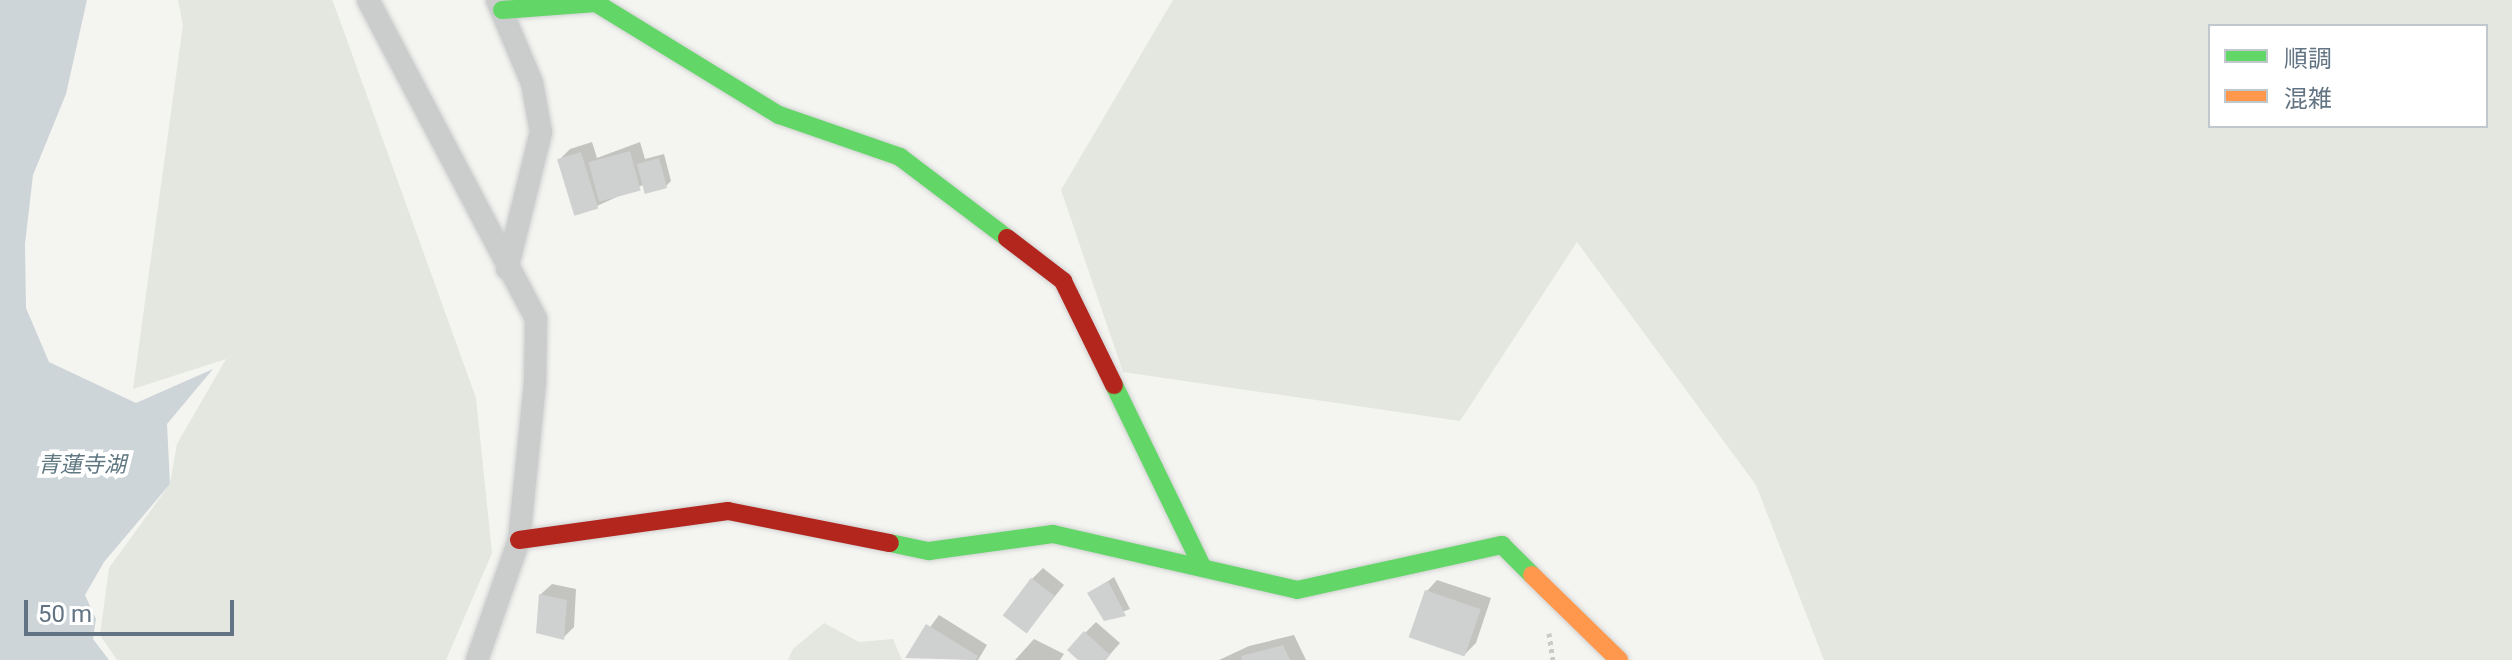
<!DOCTYPE html>
<meta charset="utf-8">
<style>
body{margin:0}
#map{position:relative;width:2512px;height:660px;overflow:hidden;background:#f4f4f1;font-family:Roboto,"Noto Sans JP",sans-serif}
div>[style]{position:absolute}
.green>*{inset:0;background:#e3e7df}
.water>*{inset:0;background:#ced5d8}
.shadow>*{inset:0;background:#0003}
.building>*{inset:0;background:#cfd0d0;transform-origin:0 0}
.path>*{height:5px;margin-top:-2.5px;transform-origin:0;background:repeating-linear-gradient(90deg,#c9caca 0 4px,transparent 0 8px)}
.roads{filter:drop-shadow(0 0 2px #d0d2d1) drop-shadow(0 0 2px #d0d2d1)}
.street>*{height:22px;margin:-11px;padding:0 11px;transform-origin:11px;border-radius:11px;background:#cbcdcd}
.fast>*{height:18px;margin:-9px;padding:0 9px;transform-origin:9px;border-radius:9px;background:#63d668}
.slow>*{height:18px;margin:-9px;padding:0 9px;transform-origin:9px;border-radius:9px;background:#ff974d}
.jam>*{height:18px;margin:-9px;padding:0 9px;transform-origin:9px;border-radius:9px;background:#b3261e}
span{translate:-50% -50%;white-space:nowrap;text-align:center;line-height:1.15;-webkit-text-stroke:8px #fff;paint-order:stroke}
.water-label{font-size:22px;color:#5e7781;font-style:italic}
.legend{position:absolute;left:2208px;top:24px;width:280px;height:104px;box-sizing:border-box;background:#fff;border:2px solid #c0c7cd;margin:0;padding:10px 14px;list-style:none;font-size:24px;color:#627483}
.legend li{display:flex;align-items:center;gap:16px;height:40px}
.legend b{width:40px;border:2px solid #c0c7cd}
.scale{position:absolute;left:24px;top:600px;width:210px;height:36px;box-sizing:border-box;border:4px solid #627483;border-top:0;padding-left:10px;font-size:24px;line-height:28px;white-space:nowrap;color:#627483;-webkit-text-stroke:6px #fff;paint-order:stroke}
</style>
<div id="map">
<div class="green">
<div style="clip-path:polygon(178px 0,332px 0,335px 7px,476px 398px,492px 553px,446px 660px,117px 660px,100px 635px,109px 568px,170px 484px,177px 444px,226px 359px,133px 389px,183px 25px)"></div>
<div style="clip-path:polygon(evenodd,1173px 0,2512px 0,2512px 660px,1824px 660px,1756px 485px,1577px 242px,1460px 421px,1123px 372px,1061px 190px,1173px 0,2210px 26px,2486px 26px,2486px 126px,2210px 126px,2210px 26px)"></div>
<div style="clip-path:polygon(824px 623px,859px 642px,893px 639px,902px 660px,788px 660px,793px 649px)"></div>
</div>
<div class="water">
<div style="clip-path:polygon(0 0,87px 0,66px 94px,33px 175px,25px 244px,26px 308px,49px 362px,136px 403px,213px 369px,167px 424px,170px 484px,104px 562px,85px 595px,96px 619px,93px 639px,109px 660px,0 660px)"></div>
</div>
<div class="shadow">
<div style="clip-path:polygon(592px 142px,597px 158px,640px 142px,645px 159px,664px 154px,671px 181px,666px 186px,645px 184px,597px 206px,559px 160px,570px 149px)"></div>
<div style="clip-path:polygon(1043px 568px,1064px 585px,1026px 632px,1032px 579px)"></div>
<div style="clip-path:polygon(1114px 577px,1130px 609px,1105px 619px,1090px 593px)"></div>
<div style="clip-path:polygon(1437px 580px,1491px 598px,1476px 643px,1465px 654px,1427px 591px)"></div>
<div style="clip-path:polygon(552px 584px,576px 589px,574px 627px,563px 638px,538px 631px,541px 594px)"></div>
<div style="clip-path:polygon(939px 615px,987px 645px,978px 660px,908px 657px)"></div>
<div style="clip-path:polygon(1096px 622px,1120px 643px,1105px 660px,1081px 660px,1085px 633px)"></div>
<div style="clip-path:polygon(1294px 635px,1306px 660px,1219px 660px,1249px 646px)"></div>
<div style="clip-path:polygon(1034px 639px,1064px 654px,1060px 660px,1015px 660px)"></div>
</div>
<div class="building">
<div style="left:630px;top:151px;width:41px;height:43px;rotate:75deg"></div>
<div style="left:581px;top:152px;width:59px;height:25px;rotate:73deg"></div>
<div style="left:659px;top:158px;width:31px;height:23px;rotate:75deg"></div>
<div style="left:1031px;top:578px;width:30px;height:47px;rotate:37deg"></div>
<div style="clip-path:polygon(1108px 581px,1126px 616px,1104px 621px,1087px 593px)"></div>
<div style="left:1425px;top:590px;width:59px;height:50px;rotate:19deg"></div>
<div style="clip-path:polygon(539px 594px,567px 600px,564px 640px,536px 633px)"></div>
<div style="clip-path:polygon(926px 624px,978px 656px,975px 660px,905px 658px)"></div>
<div style="clip-path:polygon(1084px 631px,1110px 655px,1106px 660px,1078px 660px,1067px 650px)"></div>
<div style="clip-path:polygon(1283px 645px,1290px 660px,1242px 660px,1241px 656px)"></div>
</div>
<div class="path">
<div style="left:1549px;top:633px;width:27px;rotate:82deg"></div>
</div>
<div class="roads">
<div class="street">
<div style="left:368px;top:0;width:361px;rotate:62.2deg"></div>
<div style="left:536px;top:319px;width:64px;rotate:90.9deg"></div>
<div style="left:535px;top:383px;width:158px;rotate:95.8deg"></div>
<div style="left:519px;top:540px;width:127px;rotate:109.3deg"></div>
<div style="left:497px;top:0;width:90px;rotate:67.1deg"></div>
<div style="left:532px;top:83px;width:50px;rotate:79.6deg"></div>
<div style="left:541px;top:132px;width:141px;rotate:103.9deg"></div>
</div>
<div class="fast">
<div style="left:502px;top:10px;width:94px;rotate:-4.3deg"></div>
<div style="left:596px;top:3px;width:215px;rotate:31.5deg"></div>
<div style="left:779px;top:115px;width:128px;rotate:19.1deg"></div>
<div style="left:900px;top:157px;width:134px;rotate:37.1deg"></div>
<div style="left:1114px;top:385px;width:203px;rotate:64.1deg"></div>
<div style="left:890px;top:543px;width:40px;rotate:12deg"></div>
<div style="left:929px;top:551px;width:125px;rotate:-7.8deg"></div>
<div style="left:1053px;top:534px;width:250px;rotate:12.9deg"></div>
<div style="left:1297px;top:590px;width:210px;rotate:-12.4deg"></div>
<div style="left:1502px;top:545px;width:42px;rotate:45deg"></div>
</div>
<div class="slow">
<div style="left:1532px;top:575px;width:122px;rotate:44.3deg"></div>
</div>
<div class="jam">
<div style="left:1007px;top:238px;width:71px;rotate:37.5deg"></div>
<div style="left:1063px;top:281px;width:116px;rotate:63.9deg"></div>
<div style="left:519px;top:540px;width:211px;rotate:-7.9deg"></div>
<div style="left:728px;top:511px;width:165px;rotate:11.2deg"></div>
</div>
</div>
<div class="water-label">
<span style="left:82px;top:465px">青蓮寺湖</span>
</div>
<ul class="legend">
<li><b style="height:10px;background:#63d668"></b>順調</li>
<li><b style="height:10px;background:#ff974d"></b>混雑</li>
</ul>
<div class="scale">50 m</div>
</div>
